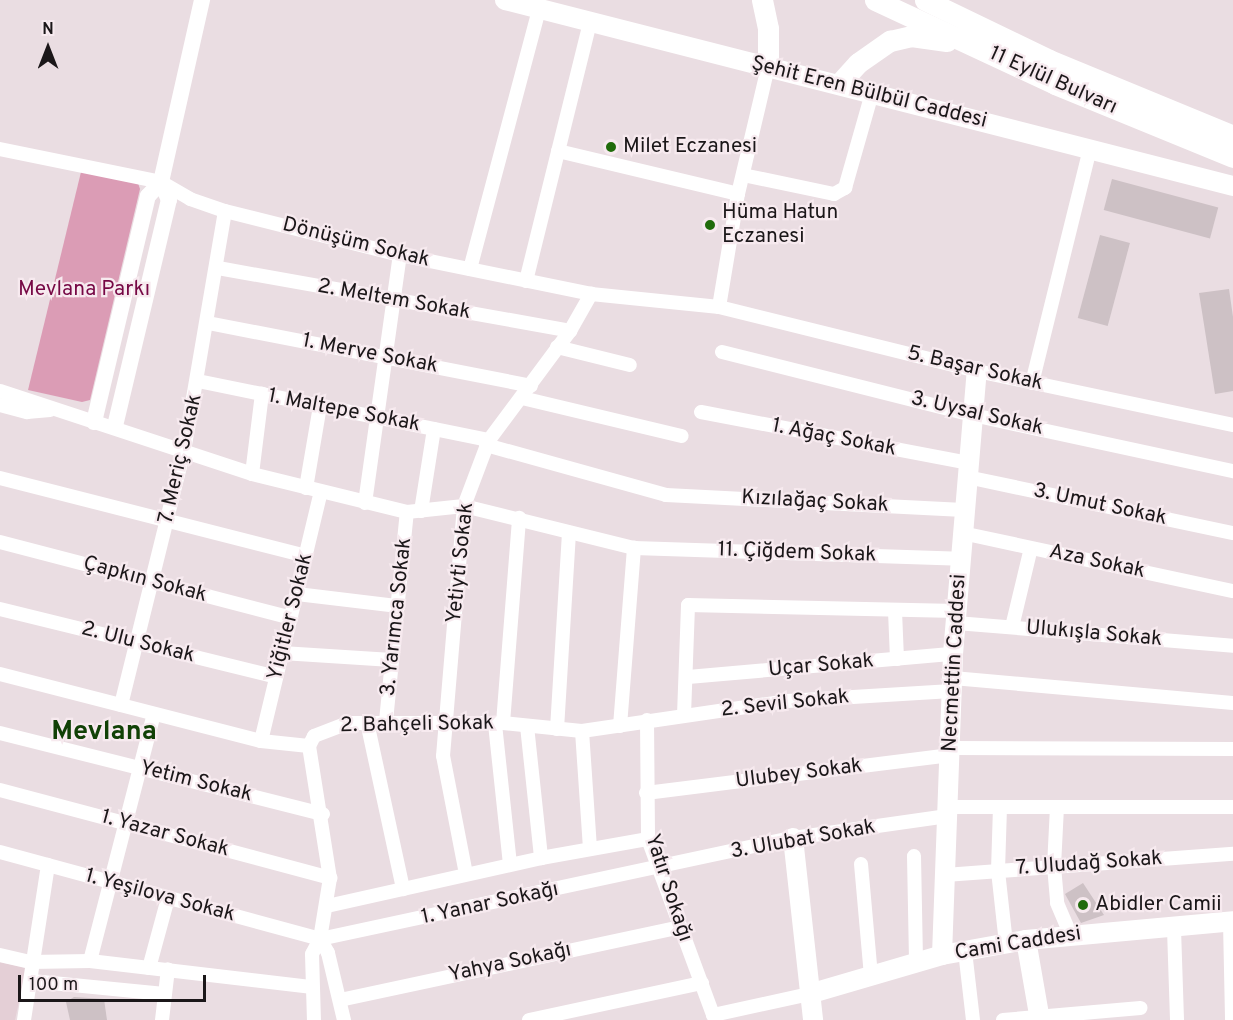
<!DOCTYPE html>
<meta charset="utf-8">
<style>
body{margin:0}
#map{position:relative;width:1233px;height:1020px;overflow:hidden;background:#eadde2;font-family:Overpass,sans-serif}
div>[style]{position:absolute}
.built>*{inset:0;background:#e4cfd6}
.green>*{inset:0;background:#db9cb5}
.building>*{inset:0;background:#cdc1c5;transform-origin:0 0}
.minor>*{height:14px;margin:-7px;padding:0 7px;transform-origin:7px;border-radius:7px;background:#fff}
.tertiary>*{height:16px;margin:-8px;padding:0 8px;transform-origin:8px;border-radius:8px;background:#fff}
.secondary>*{height:20px;margin:-10px;padding:0 10px;transform-origin:10px;border-radius:10px;background:#fff}
.primary>*{height:21px;margin:-10.5px;padding:0 10.5px;transform-origin:10.5px;border-radius:10.5px;background:#fff}
.dots>*{width:16px;height:16px;translate:-50% -50%;box-sizing:border-box;border:3px solid #f7eaef;border-radius:50%}
span{translate:-50% -50%;white-space:nowrap;text-align:center;line-height:1.15;-webkit-text-stroke:4.5px #f7eaef;paint-order:stroke}
.street-label{font-size:21px;color:#1b1719}
.poi-label{font-size:21px;color:#1b1719}
.left{translate:0 -50%;text-align:left}
.park-label{font-size:21px;color:#760845}
.district-label{font-size:27px;color:#114106;font-weight:700}
.north{position:absolute;left:18px;top:18px;width:60px;height:60px;-webkit-text-stroke:4px #f7eaef;paint-order:stroke;rotate:0deg;font-size:16px;font-weight:700;line-height:24px;text-align:center;color:#1b1719}
.north::after{content:'';display:block;margin:auto;width:21px;height:27px;background:#1b1719;clip-path:polygon(50% 0,100% 100%,50% 72%,0 100%)}
.scale{position:absolute;left:18px;top:975px;width:188px;height:27px;box-sizing:border-box;border:3px solid #1b1719;border-top:0;padding-left:8px;font-size:18px;line-height:21px;white-space:nowrap;color:#1b1719;-webkit-text-stroke:4px #f7eaef;paint-order:stroke}
</style>
<div id="map">
<div class="built">
<div style="clip-path:polygon(0 962px,26px 968px,15px 1020px,0 1020px)"></div>
</div>
<div class="green">
<div style="clip-path:polygon(81px 172px,138px 183px,140px 189px,90px 400px,82px 402px,28px 390px)"></div>
</div>
<div class="building">
<div style="left:1112px;top:179px;width:110px;height:32px;rotate:15deg"></div>
<div style="left:1100px;top:235px;width:31px;height:86px;rotate:15deg"></div>
<div style="clip-path:polygon(1229px 289px,1233px 317px,1233px 391px,1215px 394px,1199px 293px)"></div>
<div style="clip-path:polygon(1083px 883px,1104px 915px,1081px 923px,1065px 894px)"></div>
<div style="clip-path:polygon(74px 997px,104px 999px,107px 1020px,70px 1020px,66px 1002px)"></div>
</div>
<div class="minor">
<div style="left:0;top:149px;width:164px;rotate:11.6deg"></div>
<div style="left:161px;top:182px;width:34px;rotate:30deg"></div>
<div style="left:190px;top:199px;width:37px;rotate:19deg"></div>
<div style="left:225px;top:211px;width:180px;rotate:14.1deg"></div>
<div style="left:400px;top:255px;width:195px;rotate:11.5deg"></div>
<div style="left:591px;top:294px;width:129px;rotate:5.8deg"></div>
<div style="left:719px;top:307px;width:266px;rotate:13.9deg"></div>
<div style="left:977px;top:371px;width:262px;rotate:11.9deg"></div>
<div style="left:558px;top:151px;width:185px;rotate:13.4deg"></div>
<div style="left:743px;top:175px;width:93px;rotate:11.8deg"></div>
<div style="left:834px;top:194px;width:13px;rotate:-29deg"></div>
<div style="left:845px;top:188px;width:99px;rotate:-74.1deg"></div>
<div style="left:218px;top:268px;width:358px;rotate:10.1deg"></div>
<div style="left:470px;top:269px;width:269px;rotate:-75.1deg"></div>
<div style="left:526px;top:281px;width:267px;rotate:-76.1deg"></div>
<div style="left:719px;top:307px;width:115px;rotate:-80.5deg"></div>
<div style="left:738px;top:194px;width:130px;rotate:-76.7deg"></div>
<div style="left:208px;top:323px;width:329px;rotate:11deg"></div>
<div style="left:557px;top:347px;width:75px;rotate:13.9deg"></div>
<div style="left:722px;top:352px;width:259px;rotate:14.1deg"></div>
<div style="left:973px;top:415px;width:266px;rotate:12.2deg"></div>
<div style="left:198px;top:381px;width:297px;rotate:11.5deg"></div>
<div style="left:1032px;top:383px;width:241px;rotate:-76.1deg"></div>
<div style="left:0;top:391px;width:265px;rotate:18.2deg"></div>
<div style="left:252px;top:474px;width:160px;rotate:13.8deg"></div>
<div style="left:407px;top:512px;width:57px;rotate:-6deg"></div>
<div style="left:464px;top:506px;width:175px;rotate:13.9deg"></div>
<div style="left:634px;top:548px;width:326px;rotate:1.9deg"></div>
<div style="left:522px;top:398px;width:164px;rotate:13.4deg"></div>
<div style="left:0;top:405px;width:28px;rotate:15deg"></div>
<div style="left:27px;top:412px;width:23px;rotate:-5deg"></div>
<div style="left:701px;top:412px;width:272px;rotate:10.8deg"></div>
<div style="left:486px;top:445px;width:187px;rotate:15.5deg"></div>
<div style="left:666px;top:495px;width:298px;rotate:2.9deg"></div>
<div style="left:252px;top:474px;width:81px;rotate:-82.9deg"></div>
<div style="left:967px;top:477px;width:272px;rotate:11.9deg"></div>
<div style="left:0;top:478px;width:316px;rotate:14.3deg"></div>
<div style="left:306px;top:488px;width:83px;rotate:-80.3deg"></div>
<div style="left:365px;top:503px;width:250px;rotate:-82deg"></div>
<div style="left:421px;top:511px;width:83px;rotate:-81deg"></div>
<div style="left:962px;top:533px;width:277px;rotate:12.1deg"></div>
<div style="left:0;top:542px;width:301px;rotate:14.6deg"></div>
<div style="left:297px;top:594px;width:102px;rotate:6.8deg"></div>
<div style="left:0;top:609px;width:284px;rotate:13.8deg"></div>
<div style="left:895px;top:611px;width:48px;rotate:87.6deg"></div>
<div style="left:956px;top:623px;width:278px;rotate:4.7deg"></div>
<div style="left:1012px;top:627px;width:81px;rotate:-76.5deg"></div>
<div style="left:282px;top:653px;width:110px;rotate:3.6deg"></div>
<div style="left:0;top:674px;width:269px;rotate:14.4deg"></div>
<div style="left:261px;top:741px;width:48px;rotate:5.9deg"></div>
<div style="left:309px;top:746px;width:11px;rotate:-63deg"></div>
<div style="left:314px;top:736px;width:36px;rotate:-21deg"></div>
<div style="left:348px;top:723px;width:155px"></div>
<div style="left:503px;top:723px;width:79px;rotate:5.8deg"></div>
<div style="left:582px;top:731px;width:207px;rotate:-8.3deg"></div>
<div style="left:787px;top:701px;width:165px;rotate:-3.5deg"></div>
<div style="left:688px;top:677px;width:266px;rotate:-5deg"></div>
<div style="left:953px;top:678px;width:281px;rotate:5.1deg"></div>
<div style="left:121px;top:705px;width:262px;rotate:-76.1deg"></div>
<div style="left:184px;top:451px;width:243px;rotate:-80.3deg"></div>
<div style="left:684px;top:715px;width:110px;rotate:-87.9deg"></div>
<div style="left:688px;top:605px;width:269px;rotate:1.3deg"></div>
<div style="left:647px;top:720px;width:119px;rotate:89.5deg"></div>
<div style="left:648px;top:839px;width:188px;rotate:69.7deg"></div>
<div style="left:713px;top:1015px;width:98px;rotate:-12.3deg"></div>
<div style="left:386px;top:721px;width:210px;rotate:-84.3deg"></div>
<div style="left:367px;top:722px;width:171px;rotate:77.8deg"></div>
<div style="left:503px;top:723px;width:206px;rotate:-85.5deg"></div>
<div style="left:495px;top:724px;width:141px;rotate:83.9deg"></div>
<div style="left:527px;top:726px;width:133px;rotate:83.9deg"></div>
<div style="left:620px;top:726px;width:179px;rotate:-85.5deg"></div>
<div style="left:557px;top:729px;width:197px;rotate:-86.5deg"></div>
<div style="left:582px;top:731px;width:116px;rotate:86.1deg"></div>
<div style="left:0;top:733px;width:333px;rotate:14.1deg"></div>
<div style="left:261px;top:741px;width:256px;rotate:-76.5deg"></div>
<div style="left:309px;top:746px;width:134px;rotate:81deg"></div>
<div style="left:330px;top:878px;width:62px;rotate:99.3deg"></div>
<div style="left:320px;top:939px;width:17px;rotate:118deg"></div>
<div style="left:312px;top:954px;width:66px;rotate:88.3deg"></div>
<div style="left:952px;top:748px;width:281px;rotate:0.2deg"></div>
<div style="left:0;top:790px;width:342px;rotate:14.9deg"></div>
<div style="left:646px;top:793px;width:307px;rotate:-7.1deg"></div>
<div style="left:948px;top:807px;width:285px"></div>
<div style="left:1000px;top:807px;width:64px;rotate:91.8deg"></div>
<div style="left:998px;top:871px;width:73px;rotate:83.7deg"></div>
<div style="left:1057px;top:807px;width:59px;rotate:92.9deg"></div>
<div style="left:1054px;top:866px;width:37px;rotate:85deg"></div>
<div style="left:1057px;top:903px;width:34px;rotate:67deg"></div>
<div style="left:0;top:852px;width:332px;rotate:15.2deg"></div>
<div style="left:320px;top:939px;width:484px;rotate:-12.1deg"></div>
<div style="left:793px;top:838px;width:156px;rotate:-8.1deg"></div>
<div style="left:914px;top:856px;width:107px;rotate:88.9deg"></div>
<div style="left:861px;top:864px;width:112px;rotate:84.9deg"></div>
<div style="left:466px;top:874px;width:120px;rotate:-101deg"></div>
<div style="left:443px;top:756px;width:251px;rotate:-85.2deg"></div>
<div style="left:464px;top:506px;width:71px;rotate:-69.3deg"></div>
<div style="left:489px;top:440px;width:136px;rotate:-53.4deg"></div>
<div style="left:570px;top:331px;width:43px;rotate:-60.4deg"></div>
<div style="left:945px;top:875px;width:289px;rotate:-4.2deg"></div>
<div style="left:327px;top:906px;width:219px;rotate:-12.6deg"></div>
<div style="left:541px;top:858px;width:109px;rotate:-10.1deg"></div>
<div style="left:1230px;top:922px;width:98px;rotate:88.8deg"></div>
<div style="left:1174px;top:929px;width:91px;rotate:88.1deg"></div>
<div style="left:320px;top:939px;width:16px;rotate:60deg"></div>
<div style="left:328px;top:953px;width:69px;rotate:76.6deg"></div>
<div style="left:965px;top:951px;width:69px;rotate:83.4deg"></div>
<div style="left:0;top:955px;width:31px;rotate:13deg"></div>
<div style="left:30px;top:962px;width:60px;rotate:-1deg"></div>
<div style="left:90px;top:961px;width:224px;rotate:6.7deg"></div>
<div style="left:90px;top:961px;width:255px;rotate:-75.5deg"></div>
<div style="left:149px;top:968px;width:73px;rotate:-74.8deg"></div>
<div style="left:32px;top:981px;width:133px;rotate:5.6deg"></div>
<div style="left:340px;top:1000px;width:348px;rotate:-12.1deg"></div>
<div style="left:24px;top:1020px;width:157px;rotate:-81.2deg"></div>
<div style="left:162px;top:1020px;width:51px;rotate:-83.3deg"></div>
<div style="left:529px;top:1020px;width:177px;rotate:-12.1deg"></div>
<div style="left:1003px;top:1020px;width:138px;rotate:-5deg"></div>
</div>
<div class="tertiary">
<div style="left:94px;top:422px;width:232px;rotate:-76.6deg"></div>
<div style="left:148px;top:196px;width:19px;rotate:-47deg"></div>
<div style="left:161px;top:182px;width:187px;rotate:-77.3deg"></div>
<div style="left:115px;top:426px;width:232px;rotate:-76.6deg"></div>
<div style="left:169px;top:200px;width:20px;rotate:-114deg"></div>
</div>
<div class="secondary">
<div style="left:505px;top:0;width:751px;rotate:14.33deg"></div>
<div style="left:793px;top:838px;width:183px;rotate:83.7deg"></div>
<div style="left:1026px;top:940px;width:81px;rotate:80.1deg"></div>
<div style="left:942px;top:955px;width:301px;rotate:-87.9deg"></div>
<div style="left:953px;top:654px;width:284px;rotate:-85.2deg"></div>
<div style="left:809px;top:994px;width:139px;rotate:-16.3deg"></div>
<div style="left:942px;top:955px;width:85px;rotate:-10.1deg"></div>
<div style="left:1026px;top:940px;width:208px;rotate:-5.2deg"></div>
</div>
<div class="primary">
<div style="left:762px;top:0;width:29px;rotate:78deg"></div>
<div style="left:768px;top:28px;width:39px;rotate:90deg"></div>
<div style="left:875px;top:0;width:199px;rotate:25deg"></div>
<div style="left:1055px;top:84px;width:192px;rotate:22.3deg"></div>
<div style="left:925px;top:0;width:138px;rotate:25.8deg"></div>
<div style="left:1049px;top:60px;width:199px;rotate:22.4deg"></div>
<div style="left:839px;top:84px;width:28px;rotate:-48deg"></div>
<div style="left:858px;top:63px;width:39px;rotate:-35deg"></div>
<div style="left:890px;top:41px;width:22px;rotate:-13deg"></div>
<div style="left:911px;top:36px;width:36px;rotate:8deg"></div>
</div>
<div class="dots">
<div style="left:611px;top:147px;background:#206b0b"></div>
<div style="left:710px;top:225px;background:#206b0b"></div>
<div style="left:1083px;top:905px;background:#206b0b"></div>
</div>
<div class="street-label">
<span style="left:1053px;top:81px;rotate:24deg">11 Eylül Bulvarı</span>
<span style="left:869px;top:93px;rotate:14deg">Şehit Eren Bülbül Caddesi</span>
<span style="left:356px;top:243px;rotate:14deg">Dönüşüm Sokak</span>
<span style="left:394px;top:300px;rotate:10deg">2. Meltem Sokak</span>
<span style="left:370px;top:354px;rotate:11deg">1. Merve Sokak</span>
<span style="left:975px;top:369px;rotate:13deg">5. Başar Sokak</span>
<span style="left:344px;top:411px;rotate:11deg">1. Maltepe Sokak</span>
<span style="left:977px;top:414px;rotate:13deg">3. Uysal Sokak</span>
<span style="left:834px;top:438px;rotate:11deg">1. Ağaç Sokak</span>
<span style="left:181px;top:459px;rotate:-77deg">7. Meriç Sokak</span>
<span style="left:815px;top:502px;rotate:3deg">Kızılağaç Sokak</span>
<span style="left:1100px;top:505px;rotate:12deg">3. Umut Sokak</span>
<span style="left:797px;top:553px;rotate:2deg">11. Çiğdem Sokak</span>
<span style="left:1097px;top:562px;rotate:12deg">Aza Sokak</span>
<span style="left:461px;top:563px;rotate:-84deg">Yetiyti Sokak</span>
<span style="left:145px;top:580px;rotate:15deg">Çapkın Sokak</span>
<span style="left:291px;top:617px;rotate:-76deg">Yiğitler Sokak</span>
<span style="left:397px;top:617px;rotate:-84deg">3. Yarımca Sokak</span>
<span style="left:1094px;top:634px;rotate:5deg">Ulukışla Sokak</span>
<span style="left:138px;top:643px;rotate:14deg">2. Ulu Sokak</span>
<span style="left:955px;top:663px;rotate:-87deg">Necmettin Caddesi</span>
<span style="left:821px;top:666px;rotate:-5deg">Uçar Sokak</span>
<span style="left:785px;top:704px;rotate:-6deg">2. Sevil Sokak</span>
<span style="left:417px;top:725px;rotate:-1deg">2. Bahçeli Sokak</span>
<span style="left:799px;top:774px;rotate:-7deg">Ulubey Sokak</span>
<span style="left:196px;top:782px;rotate:14deg">Yetim Sokak</span>
<span style="left:165px;top:834px;rotate:15deg">1. Yazar Sokak</span>
<span style="left:803px;top:840px;rotate:-10deg">3. Ulubat Sokak</span>
<span style="left:1089px;top:864px;rotate:-4deg">7. Uludağ Sokak</span>
<span style="left:668px;top:888px;rotate:72deg">Yatır Sokağı</span>
<span style="left:160px;top:896px;rotate:15deg">1. Yeşilova Sokak</span>
<span style="left:490px;top:904px;rotate:-12deg">1. Yanar Sokağı</span>
<span style="left:1018px;top:944px;rotate:-9deg">Cami Caddesi</span>
<span style="left:510px;top:963px;rotate:-12deg">Yahya Sokağı</span>
</div>
<div class="poi-label">
<span class="left" style="left:623px;top:147px">Milet Eczanesi</span>
<span class="left" style="left:722px;top:225px">Hüma Hatun<br>Eczanesi</span>
<span class="left" style="left:1095px;top:905px">Abidler Camii</span>
</div>
<div class="park-label">
<span style="left:84px;top:290px">Mevlana Parkı</span>
</div>
<div class="district-label">
<span style="left:104px;top:733px">Mevlana</span>
</div>
<div class="north">N</div>
<div class="scale">100 m</div>
</div>
